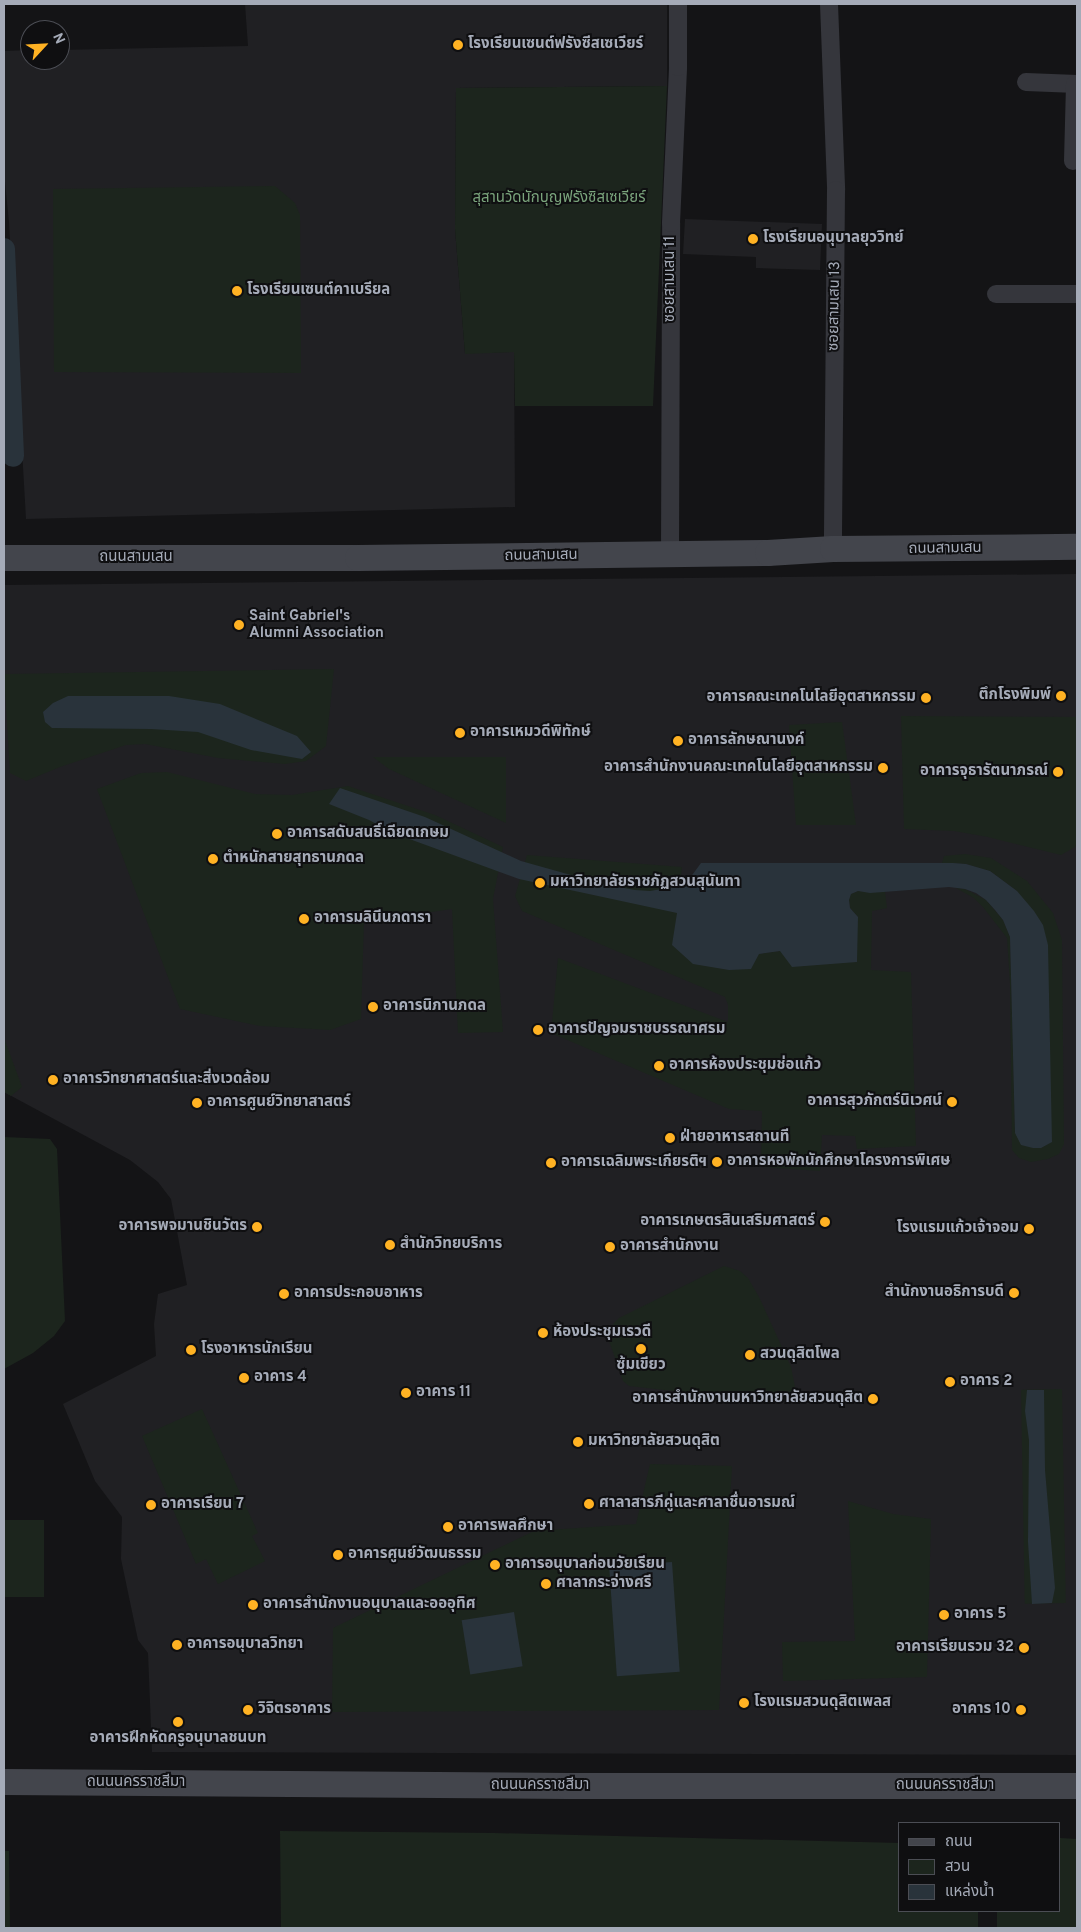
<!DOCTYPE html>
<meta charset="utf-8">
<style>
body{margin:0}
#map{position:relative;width:1081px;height:1932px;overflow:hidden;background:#141416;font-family:Overpass,"Noto Sans Thai",sans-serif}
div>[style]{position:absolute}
.built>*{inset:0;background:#202023}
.green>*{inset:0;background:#1c251d;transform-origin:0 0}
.water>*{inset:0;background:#29333b;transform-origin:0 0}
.canal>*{height:22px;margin:-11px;padding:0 11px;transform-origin:11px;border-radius:11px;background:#29333b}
.street>*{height:18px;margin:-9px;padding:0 9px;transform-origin:9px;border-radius:9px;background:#35363c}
.secondary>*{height:26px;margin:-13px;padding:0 13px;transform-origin:13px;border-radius:13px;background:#43454c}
.dots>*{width:14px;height:14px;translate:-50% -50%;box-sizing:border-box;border:2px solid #0f0f11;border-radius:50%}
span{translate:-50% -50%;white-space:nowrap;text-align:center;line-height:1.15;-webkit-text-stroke:4px #0f0f11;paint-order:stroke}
.poi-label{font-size:15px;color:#a5abb8;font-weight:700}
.left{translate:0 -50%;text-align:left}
.right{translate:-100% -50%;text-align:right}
.park-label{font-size:15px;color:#7aa47c}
.street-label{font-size:15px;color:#a5abb8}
.frame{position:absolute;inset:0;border:5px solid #a5abb8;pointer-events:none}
.legend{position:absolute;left:898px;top:1822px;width:162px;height:90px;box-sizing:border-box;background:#0f0f11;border:1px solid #4b4d54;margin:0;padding:6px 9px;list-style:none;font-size:15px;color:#a5abb8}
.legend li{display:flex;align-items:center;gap:10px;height:25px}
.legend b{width:25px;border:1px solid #4b4d54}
.north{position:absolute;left:20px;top:20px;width:50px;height:50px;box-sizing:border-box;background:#0f0f11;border:1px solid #4b4d54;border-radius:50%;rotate:65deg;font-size:14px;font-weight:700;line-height:20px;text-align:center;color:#a5abb8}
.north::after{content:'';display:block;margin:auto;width:18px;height:22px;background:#ffb223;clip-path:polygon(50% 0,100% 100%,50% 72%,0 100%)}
</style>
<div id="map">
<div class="built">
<div style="clip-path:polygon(245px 4px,667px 4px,667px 86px,456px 88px,455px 229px,465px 353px,514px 352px,515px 507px,26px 519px,9px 222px,4px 172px,4px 51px,30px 50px,30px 60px,60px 60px,60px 50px,248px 46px)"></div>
<div style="clip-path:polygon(685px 219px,822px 224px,820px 270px,756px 268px,756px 257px,683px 254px)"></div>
<div style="clip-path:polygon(1077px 574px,1077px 1755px,152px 1752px,148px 1653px,138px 1640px,121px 1559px,122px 1517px,95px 1481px,63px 1404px,156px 1356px,154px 1324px,158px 1294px,187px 1285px,171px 1199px,158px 1182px,130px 1160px,4px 1092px,4px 585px)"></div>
</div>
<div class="green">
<div style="clip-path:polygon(667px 86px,653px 406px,515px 406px,514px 352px,465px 354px,455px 229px,456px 88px)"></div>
<div style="clip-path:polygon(275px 186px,295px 203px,300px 215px,301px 373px,54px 372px,53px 189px)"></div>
<div style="clip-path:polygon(334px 669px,326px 746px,306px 761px,285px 764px,218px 758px,145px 744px,126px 745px,60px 767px,26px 781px,10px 773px,4px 674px)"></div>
<div style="clip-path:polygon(901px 716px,1077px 717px,1077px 844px,1075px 847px,1061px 855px,988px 837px,954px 831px,904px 829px)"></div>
<div style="clip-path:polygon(842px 722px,856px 825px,796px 825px,789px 725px)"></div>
<div style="clip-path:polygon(373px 757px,506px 757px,506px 823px,389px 769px)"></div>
<div style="clip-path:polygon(167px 772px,255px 794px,292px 795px,348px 786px,435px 815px,503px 847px,493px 899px,503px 1032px,458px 1033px,452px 909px,364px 922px,361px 1019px,330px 1030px,260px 1026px,180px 1009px,97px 789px,141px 773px)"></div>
<div style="clip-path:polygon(965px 854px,991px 858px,1027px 881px,1053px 913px,1062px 940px,1064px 1144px,1059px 1154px,1048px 1159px,1031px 1162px,1019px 1158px,1012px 1150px,1010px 984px,1007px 938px,983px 907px,974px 898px,956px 888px,965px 889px,986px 900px,1003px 920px,1010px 937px,1015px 1133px,1017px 891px,990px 871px,966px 864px,942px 863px,944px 856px)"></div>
<div style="clip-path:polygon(527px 855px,682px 867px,677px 913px,759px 954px,780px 951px,858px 917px,850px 908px,849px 900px,851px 894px,858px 891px,885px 892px,887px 908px,872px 911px,871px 970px,911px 972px,916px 1146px,857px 1149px,855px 1136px,822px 1135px,820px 1171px,761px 1167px,762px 1111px,729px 1109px,551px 1033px,558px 958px,728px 1022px,728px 1005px,725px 997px,522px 911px,515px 896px)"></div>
<div style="clip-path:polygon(4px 1038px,22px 1087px,11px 1096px,4px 1092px)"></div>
<div style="clip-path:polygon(4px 1137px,50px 1139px,57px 1149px,65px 1321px,54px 1336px,33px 1353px,4px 1369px)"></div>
<div style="clip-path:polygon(724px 1266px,740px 1271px,748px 1278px,759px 1297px,791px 1367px,795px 1387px,788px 1399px,780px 1402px,753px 1400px,629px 1386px,623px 1381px,608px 1338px,613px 1324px,619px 1318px)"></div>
<div style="left:1062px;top:1389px;width:214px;height:41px;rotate:89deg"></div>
<div style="clip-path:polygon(202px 1409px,258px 1533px,252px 1536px,265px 1561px,218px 1584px,206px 1559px,196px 1564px,142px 1436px)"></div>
<div style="clip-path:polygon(650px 1464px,732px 1466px,719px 1710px,332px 1712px,333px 1628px,534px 1531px,636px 1524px)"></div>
<div style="clip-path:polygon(848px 1501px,893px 1514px,931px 1519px,927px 1677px,783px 1681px,782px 1642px,855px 1641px)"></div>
<div style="left:4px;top:1520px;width:40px;height:77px"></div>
<div style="clip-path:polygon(280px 1831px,494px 1833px,900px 1843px,900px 1911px,978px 1911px,978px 1928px,281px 1928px)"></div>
<div style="clip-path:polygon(1060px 1838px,1077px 1839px,1077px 1928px,997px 1928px,997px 1911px,1060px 1911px)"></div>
<div style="clip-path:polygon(4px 1851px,9px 1851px,10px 1928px,4px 1928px)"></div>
</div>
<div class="water">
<div style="clip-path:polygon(68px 696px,169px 696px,220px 704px,297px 736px,311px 752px,302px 759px,251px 750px,198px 732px,151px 729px,52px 728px,45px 722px,43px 712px,53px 703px)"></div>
<div style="clip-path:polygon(340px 788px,425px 817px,521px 861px,603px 884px,635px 890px,650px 891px,673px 887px,687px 882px,701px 863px,953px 863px,966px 864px,990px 871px,1017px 891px,1034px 911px,1043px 925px,1048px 945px,1052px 1142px,1041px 1148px,1033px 1148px,1021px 1145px,1015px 1133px,1010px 937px,1003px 920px,995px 910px,986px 900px,976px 893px,965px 889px,949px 887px,870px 893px,858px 891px,851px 894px,849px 900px,850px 908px,858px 917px,857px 962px,792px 967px,780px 951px,759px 954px,751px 969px,729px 970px,693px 964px,672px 945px,677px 913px,519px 879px,393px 833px,369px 820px,329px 804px)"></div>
<div style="clip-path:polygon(1027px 1390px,1044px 1390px,1045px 1470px,1055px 1588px,1052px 1603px,1032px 1604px,1028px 1542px,1029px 1440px,1025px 1411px)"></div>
<div style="left:672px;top:1562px;width:110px;height:63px;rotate:86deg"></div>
<div style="left:514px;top:1612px;width:55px;height:53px;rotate:81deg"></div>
</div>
<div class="canal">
<div style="left:4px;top:249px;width:207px;rotate:87.5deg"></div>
</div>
<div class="street">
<div style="left:829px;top:4px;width:186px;rotate:87.8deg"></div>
<div style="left:836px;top:190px;width:359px;rotate:90.5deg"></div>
<div style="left:1026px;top:82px;width:51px;rotate:2.2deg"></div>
<div style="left:1073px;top:161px;width:77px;rotate:-88.5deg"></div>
<div style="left:996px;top:294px;width:81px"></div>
<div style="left:670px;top:554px;width:331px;rotate:-89.8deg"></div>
<div style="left:671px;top:223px;width:156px;rotate:-87.4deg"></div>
<div style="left:678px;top:67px;width:63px;rotate:-90deg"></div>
</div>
<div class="secondary">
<div style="left:4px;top:558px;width:354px"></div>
<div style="left:358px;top:558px;width:410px;rotate:-0.7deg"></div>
<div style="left:768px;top:553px;width:65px;rotate:-3.5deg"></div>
<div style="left:833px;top:549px;width:244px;rotate:-0.5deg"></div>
<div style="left:4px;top:1782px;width:564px;rotate:0.41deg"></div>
<div style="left:568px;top:1786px;width:509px"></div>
</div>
<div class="dots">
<div style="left:458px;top:45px;background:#ffb223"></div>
<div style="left:753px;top:239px;background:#ffb223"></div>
<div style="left:237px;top:291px;background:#ffb223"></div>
<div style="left:239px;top:625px;background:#ffb223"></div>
<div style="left:1061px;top:696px;background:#ffb223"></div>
<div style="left:926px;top:698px;background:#ffb223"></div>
<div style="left:460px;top:733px;background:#ffb223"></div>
<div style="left:678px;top:741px;background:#ffb223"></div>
<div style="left:883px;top:768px;background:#ffb223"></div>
<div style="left:1058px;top:772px;background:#ffb223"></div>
<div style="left:277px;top:834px;background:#ffb223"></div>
<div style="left:213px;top:859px;background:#ffb223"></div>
<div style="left:540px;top:883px;background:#ffb223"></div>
<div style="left:304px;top:919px;background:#ffb223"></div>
<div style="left:373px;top:1007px;background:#ffb223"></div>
<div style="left:538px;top:1030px;background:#ffb223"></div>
<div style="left:659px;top:1066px;background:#ffb223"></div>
<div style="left:53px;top:1080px;background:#ffb223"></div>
<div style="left:952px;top:1102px;background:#ffb223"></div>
<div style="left:197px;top:1103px;background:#ffb223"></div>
<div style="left:670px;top:1138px;background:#ffb223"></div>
<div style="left:717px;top:1162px;background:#ffb223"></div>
<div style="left:551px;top:1163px;background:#ffb223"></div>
<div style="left:825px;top:1222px;background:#ffb223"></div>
<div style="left:257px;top:1227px;background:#ffb223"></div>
<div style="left:1029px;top:1229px;background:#ffb223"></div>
<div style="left:390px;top:1245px;background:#ffb223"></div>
<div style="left:610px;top:1247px;background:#ffb223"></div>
<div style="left:1014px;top:1293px;background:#ffb223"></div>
<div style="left:284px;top:1294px;background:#ffb223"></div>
<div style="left:543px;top:1333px;background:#ffb223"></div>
<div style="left:641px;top:1349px;background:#ffb223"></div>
<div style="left:191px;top:1350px;background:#ffb223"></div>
<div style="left:750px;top:1355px;background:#ffb223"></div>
<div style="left:244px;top:1378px;background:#ffb223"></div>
<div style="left:950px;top:1382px;background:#ffb223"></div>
<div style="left:406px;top:1393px;background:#ffb223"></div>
<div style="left:873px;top:1399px;background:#ffb223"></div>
<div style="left:578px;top:1442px;background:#ffb223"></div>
<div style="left:589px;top:1504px;background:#ffb223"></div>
<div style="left:151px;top:1505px;background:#ffb223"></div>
<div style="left:448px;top:1527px;background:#ffb223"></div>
<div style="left:338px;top:1555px;background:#ffb223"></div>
<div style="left:495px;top:1565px;background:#ffb223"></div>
<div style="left:546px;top:1584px;background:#ffb223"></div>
<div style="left:253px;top:1605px;background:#ffb223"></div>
<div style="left:944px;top:1615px;background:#ffb223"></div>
<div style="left:177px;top:1645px;background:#ffb223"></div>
<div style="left:1024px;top:1648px;background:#ffb223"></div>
<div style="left:744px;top:1703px;background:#ffb223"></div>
<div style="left:248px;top:1710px;background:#ffb223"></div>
<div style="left:1021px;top:1710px;background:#ffb223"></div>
<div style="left:178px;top:1722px;background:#ffb223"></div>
</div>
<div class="poi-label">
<span class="left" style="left:468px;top:45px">โรงเรียนเซนต์ฟรังซีสเซเวียร์</span>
<span class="left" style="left:763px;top:239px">โรงเรียนอนุบาลยุววิทย์</span>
<span class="left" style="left:247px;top:291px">โรงเรียนเซนต์คาเบรียล</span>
<span class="left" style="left:249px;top:625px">Saint Gabriel's<br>Alumni Association</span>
<span class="right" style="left:1051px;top:696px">ตึกโรงพิมพ์</span>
<span class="right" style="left:916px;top:698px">อาคารคณะเทคโนโลยีอุตสาหกรรม</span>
<span class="left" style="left:470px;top:733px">อาคารเหมวดีพิทักษ์</span>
<span class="left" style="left:688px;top:741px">อาคารลักษณานงค์</span>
<span class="right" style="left:873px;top:768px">อาคารสำนักงานคณะเทคโนโลยีอุตสาหกรรม</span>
<span class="right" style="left:1048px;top:772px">อาคารจุธารัตนาภรณ์</span>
<span class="left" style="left:287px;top:834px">อาคารสดับสนธิ์เฉียดเกษม</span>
<span class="left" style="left:223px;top:859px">ตำหนักสายสุทธานภดล</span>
<span class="left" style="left:550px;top:883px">มหาวิทยาลัยราชภัฏสวนสุนันทา</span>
<span class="left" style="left:314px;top:919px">อาคารมลินีนภดารา</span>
<span class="left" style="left:383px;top:1007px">อาคารนิภานภดล</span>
<span class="left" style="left:548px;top:1030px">อาคารปัญจมราชบรรณาศรม</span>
<span class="left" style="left:669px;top:1066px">อาคารห้องประชุมช่อแก้ว</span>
<span class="left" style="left:63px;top:1080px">อาคารวิทยาศาสตร์และสิ่งเวดล้อม</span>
<span class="right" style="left:942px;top:1102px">อาคารสุวภักตร์นิเวศน์</span>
<span class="left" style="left:207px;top:1103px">อาคารศูนย์วิทยาสาสตร์</span>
<span class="left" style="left:680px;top:1138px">ฝ่ายอาหารสถานที</span>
<span class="left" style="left:727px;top:1162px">อาคารหอพักนักศึกษาโครงการพิเศษ</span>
<span class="left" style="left:561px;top:1163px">อาคารเฉลิมพระเกียรติฯ</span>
<span class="right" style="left:815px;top:1222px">อาคารเกษตรสินเสริมศาสตร์</span>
<span class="right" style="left:247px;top:1227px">อาคารพจมานชินวัตร</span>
<span class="right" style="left:1019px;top:1229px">โรงแรมแก้วเจ้าจอม</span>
<span class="left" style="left:400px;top:1245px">สำนักวิทยบริการ</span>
<span class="left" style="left:620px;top:1247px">อาคารสำนักงาน</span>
<span class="right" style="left:1004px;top:1293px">สำนักงานอธิการบดี</span>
<span class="left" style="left:294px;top:1294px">อาคารประกอบอาหาร</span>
<span class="left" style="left:553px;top:1333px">ห้องประชุมเรวดี</span>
<span class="left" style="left:201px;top:1350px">โรงอาหารนักเรียน</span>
<span class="left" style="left:760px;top:1355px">สวนดุสิตโพล</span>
<span style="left:641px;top:1366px">ซุ้มเขียว</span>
<span class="left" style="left:254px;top:1378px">อาคาร 4</span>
<span class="left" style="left:960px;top:1382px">อาคาร 2</span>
<span class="left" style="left:416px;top:1393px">อาคาร 11</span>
<span class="right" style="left:863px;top:1399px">อาคารสำนักงานมหาวิทยาลัยสวนดุสิต</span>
<span class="left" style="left:588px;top:1442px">มหาวิทยาลัยสวนดุสิต</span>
<span class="left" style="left:599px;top:1504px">ศาลาสารภีคู่และศาลาชื่นอารมณ์</span>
<span class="left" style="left:161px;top:1505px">อาคารเรียน 7</span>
<span class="left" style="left:458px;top:1527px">อาคารพลศึกษา</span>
<span class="left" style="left:348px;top:1555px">อาคารศูนย์วัฒนธรรม</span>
<span class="left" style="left:505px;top:1565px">อาคารอนุบาลก่อนวัยเรียน</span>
<span class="left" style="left:556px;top:1584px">ศาลากระจ่างศรี</span>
<span class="left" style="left:263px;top:1605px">อาคารสำนักงานอนุบาลและอออุทิศ</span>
<span class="left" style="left:954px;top:1615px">อาคาร 5</span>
<span class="left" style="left:187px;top:1645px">อาคารอนุบาลวิทยา</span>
<span class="right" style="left:1014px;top:1648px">อาคารเรียนรวม 32</span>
<span class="left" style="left:754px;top:1703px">โรงแรมสวนดุสิตเพลส</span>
<span class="left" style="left:258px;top:1710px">วิจิตรอาคาร</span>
<span class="right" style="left:1011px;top:1710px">อาคาร 10</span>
<span style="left:178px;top:1739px">อาคารฝึกหัดครูอนุบาลชนบท</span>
</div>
<div class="park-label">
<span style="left:559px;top:199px">สุสานวัดนักบุญฟรังซิสเซเวียร์</span>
</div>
<div class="street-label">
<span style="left:671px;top:279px;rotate:-90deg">ซอยสามเสน 11</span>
<span style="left:835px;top:306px;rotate:-89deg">ซอยสามเสน 13</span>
<span style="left:945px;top:549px;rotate:-1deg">ถนนสามเสน</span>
<span style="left:541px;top:556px;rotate:-1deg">ถนนสามเสน</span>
<span style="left:136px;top:558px">ถนนสามเสน</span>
<span style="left:136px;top:1783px">ถนนนครราชสีมา</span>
<span style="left:540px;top:1786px">ถนนนครราชสีมา</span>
<span style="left:945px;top:1786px">ถนนนครราชสีมา</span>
</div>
<div class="frame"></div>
<ul class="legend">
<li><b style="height:6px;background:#43454c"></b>ถนน</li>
<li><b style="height:14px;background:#1c251d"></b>สวน</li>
<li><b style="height:14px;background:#29333b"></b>แหล่งน้ำ</li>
</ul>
<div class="north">N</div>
</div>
